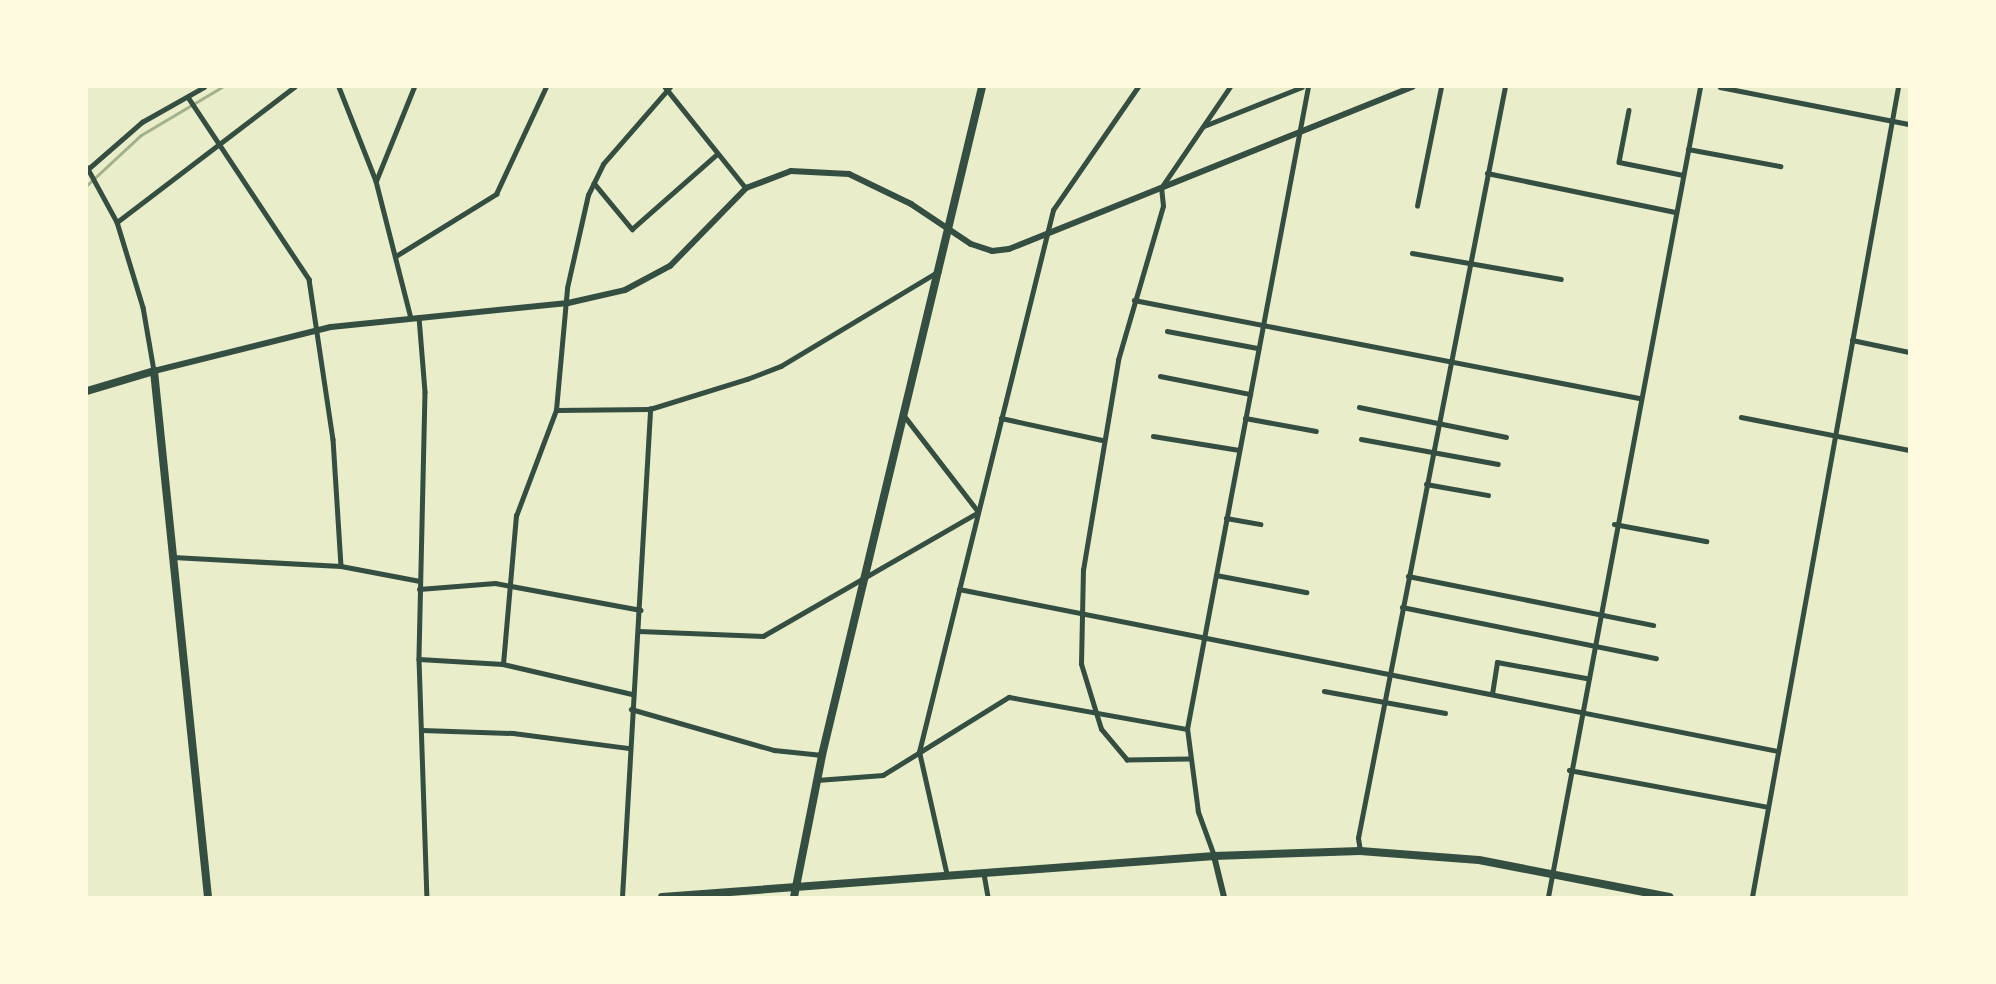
<!DOCTYPE html>
<style>
body{margin:0}
#map{position:relative;width:1996px;height:984px;overflow:hidden;background:#e9edc9;font-family:"Golos Text",sans-serif}
div>[style]{position:absolute}
.stream>*{height:3px;margin:-1.5px;padding:0 1.5px;transform-origin:1.5px;border-radius:1.5px;background:#a3b18a}
.minor>*{height:4.5px;margin:-2.25px;padding:0 2.25px;transform-origin:2.25px;border-radius:2.25px;background:#344e41}
.tertiary>*{height:6px;margin:-3px;padding:0 3px;transform-origin:3px;border-radius:3px;background:#344e41}
.primary>*{height:8px;margin:-4px;padding:0 4px;transform-origin:4px;border-radius:4px;background:#344e41}
.trunk>*{height:8px;margin:-4px;padding:0 4px;transform-origin:4px;border-radius:4px;background:#344e41}
span{translate:-50% -50%;white-space:nowrap;text-align:center;line-height:1.15;-webkit-text-stroke:6px #fefae0;paint-order:stroke}
.frame{position:absolute;inset:0;border:88px solid #fefae0;pointer-events:none}
</style>
<div id="map">
<div class="stream">
<div style="left:87px;top:185px;width:74px;rotate:-42.8deg"></div>
<div style="left:141px;top:135px;width:94px;rotate:-30.7deg"></div>
</div>
<div class="minor">
<div style="left:339px;top:87px;width:101px;rotate:68.5deg"></div>
<div style="left:376px;top:181px;width:141px;rotate:75.7deg"></div>
<div style="left:665px;top:87px;width:129px;rotate:51.3deg"></div>
<div style="left:1720px;top:87px;width:193px;rotate:11.1deg"></div>
<div style="left:188px;top:97px;width:219px;rotate:56.4deg"></div>
<div style="left:309px;top:279px;width:162px;rotate:81.5deg"></div>
<div style="left:333px;top:439px;width:127px;rotate:86.4deg"></div>
<div style="left:1629px;top:110px;width:53px;rotate:100.9deg"></div>
<div style="left:1619px;top:162px;width:65px;rotate:11.5deg"></div>
<div style="left:1204px;top:126px;width:105px;rotate:-21.7deg"></div>
<div style="left:1688px;top:149px;width:94px;rotate:10.5deg"></div>
<div style="left:87px;top:167px;width:63px;rotate:61.4deg"></div>
<div style="left:117px;top:222px;width:89px;rotate:73deg"></div>
<div style="left:143px;top:307px;width:65px;rotate:80.2deg"></div>
<div style="left:87px;top:170px;width:73px;rotate:-41.1deg"></div>
<div style="left:142px;top:122px;width:71px;rotate:-29.4deg"></div>
<div style="left:1487px;top:173px;width:193px;rotate:11.7deg"></div>
<div style="left:376px;top:181px;width:101px;rotate:-68deg"></div>
<div style="left:594px;top:183px;width:60px;rotate:50.4deg"></div>
<div style="left:632px;top:229px;width:113px;rotate:-41.4deg"></div>
<div style="left:1417px;top:206px;width:121px;rotate:-78.6deg"></div>
<div style="left:117px;top:222px;width:223px;rotate:-37.3deg"></div>
<div style="left:1412px;top:253px;width:151px;rotate:9.9deg"></div>
<div style="left:396px;top:256px;width:118px;rotate:-31.8deg"></div>
<div style="left:496px;top:194px;width:118px;rotate:-65deg"></div>
<div style="left:1134px;top:300px;width:514px;rotate:10.98deg"></div>
<div style="left:419px;top:317px;width:75px;rotate:85.4deg"></div>
<div style="left:425px;top:392px;width:267px;rotate:91.3deg"></div>
<div style="left:419px;top:659px;width:238px;rotate:88.1deg"></div>
<div style="left:1167px;top:331px;width:93px;rotate:10.6deg"></div>
<div style="left:1852px;top:340px;width:58px;rotate:11.9deg"></div>
<div style="left:1160px;top:376px;width:92px;rotate:11.3deg"></div>
<div style="left:1359px;top:407px;width:150px;rotate:11.5deg"></div>
<div style="left:556px;top:410px;width:94px;rotate:-0.6deg"></div>
<div style="left:650px;top:409px;width:102px;rotate:-17.2deg"></div>
<div style="left:747px;top:379px;width:36px;rotate:-21deg"></div>
<div style="left:781px;top:366px;width:184px;rotate:-31deg"></div>
<div style="left:1741px;top:417px;width:171px;rotate:11.1deg"></div>
<div style="left:906px;top:418px;width:118px;rotate:52.3deg"></div>
<div style="left:1001px;top:418px;width:103px;rotate:12.3deg"></div>
<div style="left:1245px;top:418px;width:72px;rotate:10.4deg"></div>
<div style="left:1153px;top:436px;width:87px;rotate:9.2deg"></div>
<div style="left:1361px;top:439px;width:139px;rotate:10.3deg"></div>
<div style="left:1426px;top:484px;width:63px;rotate:10.1deg"></div>
<div style="left:1226px;top:518px;width:35px;rotate:10deg"></div>
<div style="left:1614px;top:524px;width:94px;rotate:10.5deg"></div>
<div style="left:173px;top:557px;width:168px;rotate:3.1deg"></div>
<div style="left:341px;top:566px;width:80px;rotate:10.8deg"></div>
<div style="left:1216px;top:575px;width:92px;rotate:10.7deg"></div>
<div style="left:1408px;top:576px;width:250px;rotate:11.3deg"></div>
<div style="left:419px;top:589px;width:76px;rotate:-4.5deg"></div>
<div style="left:495px;top:583px;width:148px;rotate:10.5deg"></div>
<div style="left:959px;top:589px;width:835px;rotate:11.19deg"></div>
<div style="left:1402px;top:607px;width:259px;rotate:11.4deg"></div>
<div style="left:639px;top:631px;width:124px;rotate:2.3deg"></div>
<div style="left:763px;top:636px;width:247px;rotate:-29.9deg"></div>
<div style="left:419px;top:659px;width:84px;rotate:3.4deg"></div>
<div style="left:503px;top:664px;width:132px;rotate:13.1deg"></div>
<div style="left:503px;top:664px;width:149px;rotate:-85deg"></div>
<div style="left:516px;top:516px;width:113px;rotate:-69.3deg"></div>
<div style="left:556px;top:410px;width:122px;rotate:-84.8deg"></div>
<div style="left:567px;top:288px;width:95px;rotate:-77.3deg"></div>
<div style="left:588px;top:195px;width:34px;rotate:-64deg"></div>
<div style="left:603px;top:164px;width:102px;rotate:-49deg"></div>
<div style="left:1324px;top:691px;width:123px;rotate:10.3deg"></div>
<div style="left:1492px;top:694px;width:32px;rotate:-81deg"></div>
<div style="left:1497px;top:662px;width:90px;rotate:10.2deg"></div>
<div style="left:631px;top:709px;width:149px;rotate:16deg"></div>
<div style="left:774px;top:750px;width:48px;rotate:5.9deg"></div>
<div style="left:422px;top:730px;width:91px;rotate:1.9deg"></div>
<div style="left:513px;top:733px;width:117px;rotate:7.4deg"></div>
<div style="left:1189px;top:759px;width:62px;rotate:179.1deg"></div>
<div style="left:1127px;top:760px;width:40px;rotate:-130deg"></div>
<div style="left:1101px;top:729px;width:68px;rotate:-107.1deg"></div>
<div style="left:1081px;top:664px;width:94px;rotate:-88.8deg"></div>
<div style="left:1083px;top:570px;width:213px;rotate:-80.5deg"></div>
<div style="left:1118px;top:360px;width:160px;rotate:-73.7deg"></div>
<div style="left:1163px;top:206px;width:18px;rotate:-96deg"></div>
<div style="left:1161px;top:188px;width:122px;rotate:-55.7deg"></div>
<div style="left:1569px;top:770px;width:202px;rotate:10.5deg"></div>
<div style="left:817px;top:780px;width:66px;rotate:-4.3deg"></div>
<div style="left:883px;top:775px;width:148px;rotate:-31.8deg"></div>
<div style="left:1009px;top:697px;width:181px;rotate:10.2deg"></div>
<div style="left:1360px;top:851px;width:13px;rotate:-99deg"></div>
<div style="left:1358px;top:838px;width:765px;rotate:-78.93deg"></div>
<div style="left:1214px;top:856px;width:47px;rotate:-110deg"></div>
<div style="left:1198px;top:812px;width:84px;rotate:-97.5deg"></div>
<div style="left:1187px;top:729px;width:653px;rotate:-79.33deg"></div>
<div style="left:984px;top:874px;width:23px;rotate:80deg"></div>
<div style="left:947px;top:876px;width:127px;rotate:-102.7deg"></div>
<div style="left:919px;top:752px;width:558px;rotate:-76.11deg"></div>
<div style="left:1053px;top:210px;width:150px;rotate:-55.4deg"></div>
<div style="left:622px;top:897px;width:489px;rotate:-86.7deg"></div>
<div style="left:1548px;top:897px;width:824px;rotate:-79.37deg"></div>
<div style="left:1752px;top:897px;width:823px;rotate:-79.78deg"></div>
</div>
<div class="tertiary">
<div style="left:154px;top:371px;width:182px;rotate:-14deg"></div>
<div style="left:331px;top:327px;width:238px;rotate:-5.8deg"></div>
<div style="left:568px;top:303px;width:58px;rotate:-12.8deg"></div>
<div style="left:625px;top:290px;width:51px;rotate:-28.1deg"></div>
<div style="left:670px;top:266px;width:109px;rotate:-45.7deg"></div>
<div style="left:746px;top:188px;width:48px;rotate:-20.7deg"></div>
<div style="left:791px;top:171px;width:58px;rotate:3deg"></div>
<div style="left:849px;top:174px;width:69px;rotate:25.8deg"></div>
<div style="left:911px;top:204px;width:72px;rotate:33.7deg"></div>
<div style="left:971px;top:244px;width:22px;rotate:18deg"></div>
<div style="left:992px;top:251px;width:17px;rotate:-7deg"></div>
<div style="left:1009px;top:249px;width:435px;rotate:-21.9deg"></div>
<div style="left:1214px;top:856px;width:42px;rotate:76.3deg"></div>
</div>
<div class="primary">
<div style="left:87px;top:391px;width:70px;rotate:-16.6deg"></div>
<div style="left:154px;top:371px;width:529px;rotate:84.14deg"></div>
<div style="left:662px;top:897px;width:554px;rotate:-4.25deg"></div>
<div style="left:1214px;top:856px;width:146px;rotate:-2deg"></div>
<div style="left:1360px;top:851px;width:119px;rotate:4.3deg"></div>
<div style="left:1479px;top:860px;width:194px;rotate:11deg"></div>
</div>
<div class="trunk">
<div style="left:794px;top:897px;width:145px;rotate:-78.8deg"></div>
<div style="left:822px;top:755px;width:687px;rotate:-76.53deg"></div>
</div>
<div class="frame"></div>
</div>
